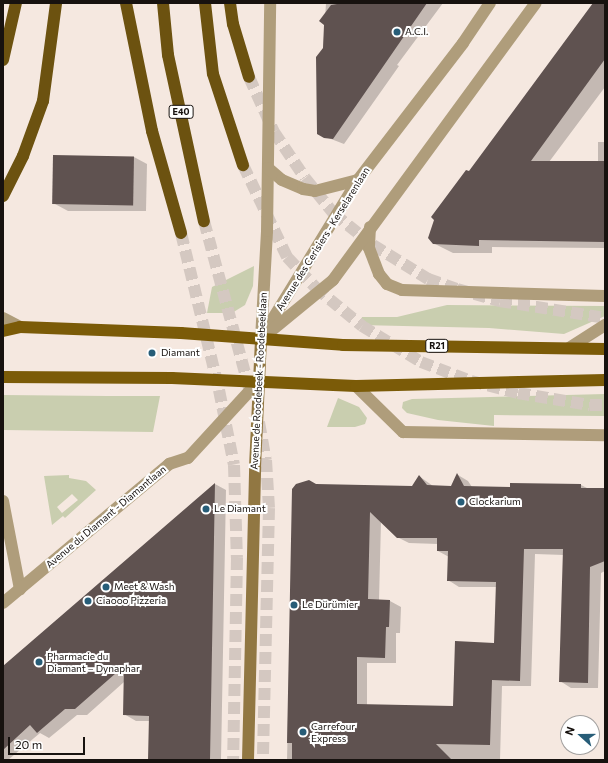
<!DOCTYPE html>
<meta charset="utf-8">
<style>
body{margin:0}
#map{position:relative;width:608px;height:763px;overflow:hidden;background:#f5e8e0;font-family:Commissioner,sans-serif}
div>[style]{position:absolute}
.green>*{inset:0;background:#c9ceaf}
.shadow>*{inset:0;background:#0003}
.building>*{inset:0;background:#5f5250;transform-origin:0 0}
.trunk-tunnel>*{height:12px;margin-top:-6px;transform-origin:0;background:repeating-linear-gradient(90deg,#d4c8c1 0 12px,transparent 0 18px)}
.minor>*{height:12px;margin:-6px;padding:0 6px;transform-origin:6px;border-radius:6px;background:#af9d7b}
.tertiary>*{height:12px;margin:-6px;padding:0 6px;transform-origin:6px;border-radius:6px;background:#af9d7b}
.secondary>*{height:12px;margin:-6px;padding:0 6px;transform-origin:6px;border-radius:6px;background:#917742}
.primary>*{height:12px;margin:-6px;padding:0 6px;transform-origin:6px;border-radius:6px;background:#7b5b08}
.trunk>*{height:12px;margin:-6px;padding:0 6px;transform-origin:6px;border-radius:6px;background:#6c5210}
.dots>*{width:11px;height:11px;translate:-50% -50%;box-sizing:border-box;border:2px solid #fff;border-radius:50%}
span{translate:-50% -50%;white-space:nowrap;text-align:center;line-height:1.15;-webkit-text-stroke:4px #fff;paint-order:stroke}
.shield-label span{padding:1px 3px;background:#fff;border:1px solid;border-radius:3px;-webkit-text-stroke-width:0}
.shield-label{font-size:9px;color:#17120f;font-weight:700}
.poi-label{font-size:10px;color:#17120f}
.left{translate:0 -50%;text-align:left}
.street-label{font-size:10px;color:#17120f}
.frame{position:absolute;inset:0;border:4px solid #17120f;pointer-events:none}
.north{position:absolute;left:560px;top:715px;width:40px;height:40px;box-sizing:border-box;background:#fff;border:1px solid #a2a09f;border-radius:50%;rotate:291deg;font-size:11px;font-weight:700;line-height:16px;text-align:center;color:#17120f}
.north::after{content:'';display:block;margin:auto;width:14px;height:18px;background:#275d78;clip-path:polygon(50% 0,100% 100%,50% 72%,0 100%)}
.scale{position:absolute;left:8px;top:737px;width:77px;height:18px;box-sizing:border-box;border:2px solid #17120f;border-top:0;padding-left:5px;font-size:12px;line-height:14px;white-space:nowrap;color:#17120f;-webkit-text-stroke:3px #fff;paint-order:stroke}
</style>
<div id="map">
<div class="green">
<div style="clip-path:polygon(254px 266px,253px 286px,245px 305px,232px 313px,207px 313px,212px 287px)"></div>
<div style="clip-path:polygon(447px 305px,605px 306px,605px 316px,564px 334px,489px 328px,360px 325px,362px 317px,397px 317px)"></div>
<div style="clip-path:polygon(605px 394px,605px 416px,494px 415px,494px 426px,438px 420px,407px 413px,402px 408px,403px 402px,412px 399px)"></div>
<div style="clip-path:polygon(3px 395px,108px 396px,160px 396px,153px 432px,3px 430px)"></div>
<div style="clip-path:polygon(338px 398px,359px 407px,367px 418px,365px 424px,355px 427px,327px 427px)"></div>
<div style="clip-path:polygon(evenodd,69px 475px,69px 478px,86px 481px,96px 490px,65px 518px,63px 516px,52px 525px,44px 476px,69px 475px,72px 494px,78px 500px,62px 513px,57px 507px,72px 494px)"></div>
</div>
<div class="shadow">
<div style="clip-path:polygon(326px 3px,443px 3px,397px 65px,399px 66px,344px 144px,318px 134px)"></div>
<div style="clip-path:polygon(595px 3px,605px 3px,605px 87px,549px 162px,598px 162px,598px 142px,605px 142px,605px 248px,492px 247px,492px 253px,453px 253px,433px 243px,469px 173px)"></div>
<div style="clip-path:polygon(134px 157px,147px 164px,146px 211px,68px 211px,55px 204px)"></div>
<div style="clip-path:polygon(evenodd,458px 475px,468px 481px,472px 487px,511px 488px,511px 484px,581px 485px,589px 489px,605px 489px,605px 571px,601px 573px,598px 688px,571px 688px,560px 681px,564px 555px,535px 554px,531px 686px,502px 686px,500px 760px,287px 760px,293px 489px,316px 485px,413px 487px,419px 476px,433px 486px,451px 487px,458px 475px,381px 521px,397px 537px,409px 543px,438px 544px,438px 551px,449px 557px,448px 580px,459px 587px,497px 587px,495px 644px,454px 707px,367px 705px,367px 663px,396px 663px,396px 633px,400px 633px,401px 607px,390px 601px,379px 601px,381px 521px)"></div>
<div style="clip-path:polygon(215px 484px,226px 490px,221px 760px,149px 760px,150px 721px,136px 721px,124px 714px,124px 682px,87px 715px,77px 715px,49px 738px,40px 733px,8px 760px,3px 760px,3px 667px)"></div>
</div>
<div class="building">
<div style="clip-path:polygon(343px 3px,427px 3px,333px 139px,324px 138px,317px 134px,316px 57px,323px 48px,324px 25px,319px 21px,331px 5px)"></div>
<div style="clip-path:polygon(593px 3px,605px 3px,605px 59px,531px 161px,605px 161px,605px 242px,479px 240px,479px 246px,433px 244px,428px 238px,434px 220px,431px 217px,466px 170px,469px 171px)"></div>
<div style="left:53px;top:155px;width:81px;height:49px;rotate:1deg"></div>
<div style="clip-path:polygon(evenodd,457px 473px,464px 486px,510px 487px,510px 483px,581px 484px,581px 488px,605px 488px,605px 561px,590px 567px,588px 683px,559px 682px,563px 549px,524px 549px,520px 681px,492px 680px,490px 745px,436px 744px,452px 760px,292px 760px,292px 743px,287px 743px,292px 489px,296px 484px,309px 480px,316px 484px,412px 486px,419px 475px,427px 485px,451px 486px,457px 473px,370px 512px,397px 538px,437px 538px,437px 551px,448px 551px,447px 581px,496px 582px,494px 643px,455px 641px,453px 706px,357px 704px,357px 657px,385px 658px,386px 627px,389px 627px,390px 600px,368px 599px,370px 512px)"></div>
<div style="clip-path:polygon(215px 483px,210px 760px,148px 760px,149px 716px,123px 715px,124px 666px,75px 709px,65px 709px,37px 733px,30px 725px,3px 750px,3px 666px)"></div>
</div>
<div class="trunk-tunnel">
<div style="left:249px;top:77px;width:60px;rotate:65.6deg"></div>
<div style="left:274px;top:132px;width:55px;rotate:56deg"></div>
<div style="left:305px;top:178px;width:46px;rotate:51.1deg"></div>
<div style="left:334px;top:214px;width:50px;rotate:38.5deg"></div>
<div style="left:373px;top:245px;width:65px;rotate:31.7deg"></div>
<div style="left:428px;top:279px;width:31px;rotate:19deg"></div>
<div style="left:457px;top:289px;width:45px;rotate:15.6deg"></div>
<div style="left:500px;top:301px;width:106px;rotate:9.2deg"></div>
<div style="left:243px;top:165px;width:102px;rotate:64.4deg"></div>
<div style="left:287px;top:257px;width:42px;rotate:46.9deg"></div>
<div style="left:316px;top:288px;width:60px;rotate:39.6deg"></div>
<div style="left:362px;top:326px;width:69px;rotate:31.4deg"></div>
<div style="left:421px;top:362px;width:53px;rotate:20.8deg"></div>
<div style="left:471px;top:381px;width:49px;rotate:14.3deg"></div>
<div style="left:518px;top:393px;width:73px;rotate:9.5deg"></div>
<div style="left:590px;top:405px;width:15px"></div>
<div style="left:204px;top:221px;width:176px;rotate:74.9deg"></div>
<div style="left:181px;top:233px;width:162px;rotate:76.4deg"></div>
<div style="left:219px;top:390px;width:76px;rotate:78.7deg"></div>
<div style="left:234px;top:465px;width:93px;rotate:88.2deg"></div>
<div style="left:237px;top:558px;width:202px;rotate:91.1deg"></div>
<div style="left:259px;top:422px;width:39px;rotate:80deg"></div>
<div style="left:266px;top:460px;width:48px;rotate:86.4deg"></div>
<div style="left:269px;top:508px;width:252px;rotate:91.4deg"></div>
</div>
<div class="minor">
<div style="left:370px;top:227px;width:21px;rotate:93deg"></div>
<div style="left:369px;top:248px;width:28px;rotate:69deg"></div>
<div style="left:379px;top:274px;width:13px;rotate:51deg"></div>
<div style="left:387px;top:284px;width:16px;rotate:22deg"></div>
<div style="left:402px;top:290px;width:203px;rotate:1.7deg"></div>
<div style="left:261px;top:339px;width:108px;rotate:-86.8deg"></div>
<div style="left:267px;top:231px;width:228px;rotate:-89.2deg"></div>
<div style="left:3px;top:501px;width:90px;rotate:79.1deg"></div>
<div style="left:3px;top:603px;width:217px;rotate:-39.9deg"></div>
<div style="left:169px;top:464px;width:20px;rotate:-18deg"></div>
<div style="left:188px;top:458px;width:103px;rotate:-47.4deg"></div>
</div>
<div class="tertiary">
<div style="left:268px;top:168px;width:18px;rotate:41deg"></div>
<div style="left:282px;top:180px;width:23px;rotate:23deg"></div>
<div style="left:303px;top:189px;width:12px;rotate:9deg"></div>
<div style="left:315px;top:191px;width:44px;rotate:-14.3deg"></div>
<div style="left:3px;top:318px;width:19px;rotate:28deg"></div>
<div style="left:266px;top:330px;width:176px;rotate:-58.5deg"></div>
<div style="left:358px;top:180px;width:173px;rotate:-52.5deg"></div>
<div style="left:463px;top:43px;width:48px;rotate:-56deg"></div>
<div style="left:261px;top:339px;width:93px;rotate:-39.3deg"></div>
<div style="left:333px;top:280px;width:343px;rotate:-53.8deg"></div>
<div style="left:569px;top:348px;width:43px;rotate:-32.6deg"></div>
<div style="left:356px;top:386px;width:66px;rotate:44.4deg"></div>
<div style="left:403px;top:432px;width:202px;rotate:0.9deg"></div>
</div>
<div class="secondary">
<div style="left:248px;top:760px;width:293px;rotate:-88.6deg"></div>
<div style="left:255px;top:467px;width:128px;rotate:-87.3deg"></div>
</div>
<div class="primary">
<div style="left:3px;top:331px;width:17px;rotate:-13deg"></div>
<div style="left:20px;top:327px;width:161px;rotate:2.1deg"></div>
<div style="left:181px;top:333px;width:162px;rotate:4.2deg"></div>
<div style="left:343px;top:345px;width:262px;rotate:0.9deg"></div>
<div style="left:3px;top:377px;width:169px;rotate:0.3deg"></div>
<div style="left:172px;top:378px;width:184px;rotate:2.5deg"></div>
<div style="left:356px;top:386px;width:249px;rotate:-1.4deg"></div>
</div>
<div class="trunk">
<div style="left:126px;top:3px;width:131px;rotate:78.5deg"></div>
<div style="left:152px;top:131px;width:106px;rotate:74.1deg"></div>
<div style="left:163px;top:3px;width:52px;rotate:84.5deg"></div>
<div style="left:168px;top:55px;width:170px;rotate:77.8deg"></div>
<div style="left:205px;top:3px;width:71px;rotate:83.6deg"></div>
<div style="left:213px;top:74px;width:96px;rotate:71.8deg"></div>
<div style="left:230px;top:3px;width:21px;rotate:82deg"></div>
<div style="left:233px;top:24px;width:55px;rotate:73.2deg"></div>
<div style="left:3px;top:60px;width:58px;rotate:-77.2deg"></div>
<div style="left:3px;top:196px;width:45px;rotate:-63.4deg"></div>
<div style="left:23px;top:156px;width:59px;rotate:-70deg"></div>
<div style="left:43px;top:101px;width:99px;rotate:-82.4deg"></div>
</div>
<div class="dots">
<div style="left:397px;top:32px;background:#275d78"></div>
<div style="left:152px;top:353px;background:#275d78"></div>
<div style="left:461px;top:502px;background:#275d78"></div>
<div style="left:206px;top:509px;background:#275d78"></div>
<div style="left:106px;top:587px;background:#275d78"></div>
<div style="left:88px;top:601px;background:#275d78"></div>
<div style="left:294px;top:605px;background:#275d78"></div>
<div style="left:39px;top:662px;background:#275d78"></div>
<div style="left:303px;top:732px;background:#275d78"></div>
</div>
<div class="shield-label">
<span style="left:181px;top:112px">E40</span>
<span style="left:437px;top:346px">R21</span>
</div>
<div class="poi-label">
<span class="left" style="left:405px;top:32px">A.C.I.</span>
<span class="left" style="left:161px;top:353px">Diamant</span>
<span class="left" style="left:469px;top:502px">Clockarium</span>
<span class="left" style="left:214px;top:509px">Le Diamant</span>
<span class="left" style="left:114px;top:587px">Meet &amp; Wash</span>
<span class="left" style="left:96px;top:601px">Ciaooo Pizzeria</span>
<span class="left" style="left:302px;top:605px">Le Dürümier</span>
<span class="left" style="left:47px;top:662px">Pharmacie du<br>Diamant – Dynaphar</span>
<span class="left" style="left:311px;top:732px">Carrefour<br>Express</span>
</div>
<div class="street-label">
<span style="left:323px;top:239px;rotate:-58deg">Avenue des Cerisiers - Kerselarenlaan</span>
<span style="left:259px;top:381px;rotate:-87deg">Avenue de Roodebeek - Roodebeeklaan</span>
<span style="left:106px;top:517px;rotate:-40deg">Avenue du Diamant - Diamantlaan</span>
</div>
<div class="frame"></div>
<div class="north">N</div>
<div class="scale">20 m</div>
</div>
